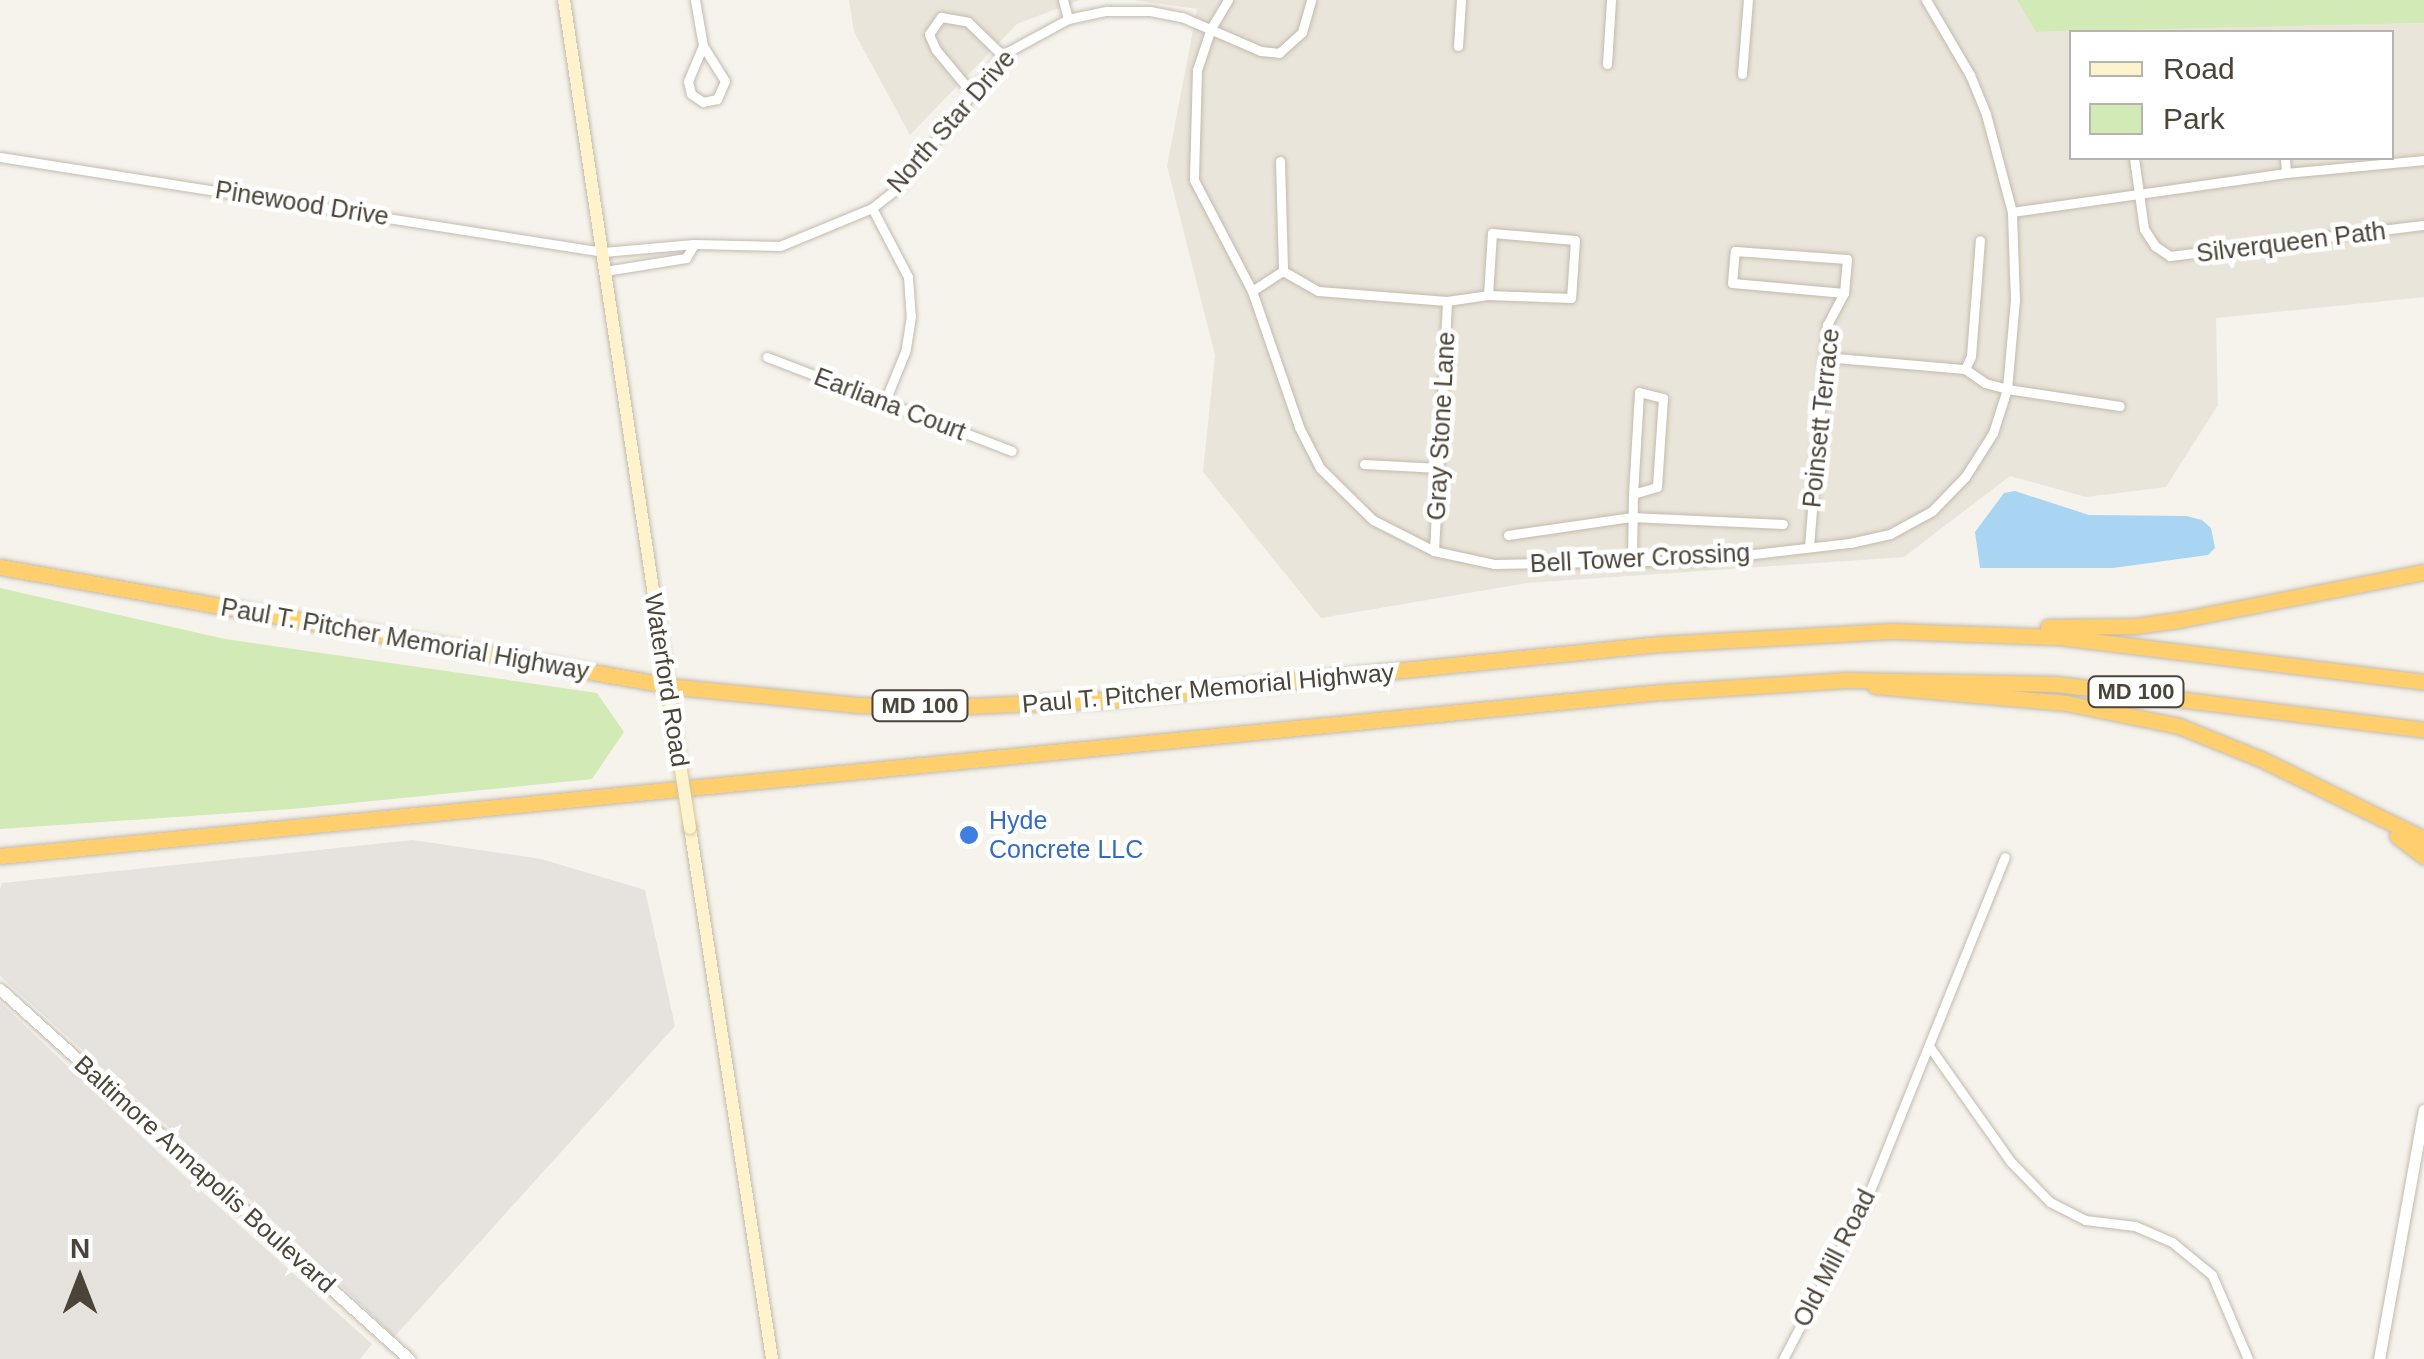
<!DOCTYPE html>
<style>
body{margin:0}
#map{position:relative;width:2424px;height:1359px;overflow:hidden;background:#f6f3ec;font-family:Helvetica,sans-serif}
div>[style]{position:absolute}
.residential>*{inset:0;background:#eae5da}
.industrial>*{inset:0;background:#e6e2dd}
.green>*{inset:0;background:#d2eab5}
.water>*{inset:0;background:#a9d4f2}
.roads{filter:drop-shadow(0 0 2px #c2bbae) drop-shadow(0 0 2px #c2bbae)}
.minor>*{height:9px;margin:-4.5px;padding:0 4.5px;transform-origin:4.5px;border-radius:4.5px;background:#fff}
.tertiary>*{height:11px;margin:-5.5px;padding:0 5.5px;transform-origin:5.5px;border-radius:5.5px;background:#fff}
.secondary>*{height:12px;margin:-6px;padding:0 6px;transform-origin:6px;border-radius:6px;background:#fff3cd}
.motorway>*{height:15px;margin:-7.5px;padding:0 7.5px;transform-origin:7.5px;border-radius:7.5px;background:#ffcf6e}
.bridges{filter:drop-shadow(0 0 2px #d6c79b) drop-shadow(0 0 2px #d6c79b)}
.secondary-bridge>*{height:12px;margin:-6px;padding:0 6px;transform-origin:6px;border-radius:6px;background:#fff3cd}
.dots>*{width:28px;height:28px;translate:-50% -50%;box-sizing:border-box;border:5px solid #fff;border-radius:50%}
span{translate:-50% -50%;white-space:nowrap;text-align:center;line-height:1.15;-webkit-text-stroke:9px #fff;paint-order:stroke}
.shield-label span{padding:2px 8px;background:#fff;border:2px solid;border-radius:8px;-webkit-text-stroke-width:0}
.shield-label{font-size:22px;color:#4b4439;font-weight:700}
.street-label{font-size:25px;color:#4b4439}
.shop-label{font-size:25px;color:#366cbe}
.left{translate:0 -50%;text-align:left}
.legend{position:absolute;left:2069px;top:30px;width:325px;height:130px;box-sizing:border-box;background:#fff;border:2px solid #b7b4b0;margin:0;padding:12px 18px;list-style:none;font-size:30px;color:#4b4439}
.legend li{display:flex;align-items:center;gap:20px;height:50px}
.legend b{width:50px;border:2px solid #b7b4b0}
.north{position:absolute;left:30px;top:1229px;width:100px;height:100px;-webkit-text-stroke:8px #fff;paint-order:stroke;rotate:0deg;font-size:28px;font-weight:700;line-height:40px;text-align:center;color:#4b4439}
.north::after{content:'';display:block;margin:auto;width:35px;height:45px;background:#4b4439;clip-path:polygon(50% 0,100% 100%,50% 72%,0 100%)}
</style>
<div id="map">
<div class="residential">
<div style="clip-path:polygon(849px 0,1080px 0,1017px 24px,910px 135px,854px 32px)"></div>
<div style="clip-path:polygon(evenodd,1133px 0,2017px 0,2037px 32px,2424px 23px,2424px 297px,2216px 318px,2218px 405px,2166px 487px,2086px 497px,2010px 476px,1904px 557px,1527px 583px,1321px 618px,1203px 472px,1215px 355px,1167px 166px,1197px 9px,1133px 0,2072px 32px,2392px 32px,2392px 158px,2072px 158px,2072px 32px)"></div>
</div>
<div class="industrial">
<div style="clip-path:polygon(413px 840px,541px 859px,645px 890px,675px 1026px,394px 1337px,291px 1237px,0 976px,0 889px,2px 883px)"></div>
<div style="clip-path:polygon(0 1002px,159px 1153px,372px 1344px,360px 1359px,0 1359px)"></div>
</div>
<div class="green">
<div style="clip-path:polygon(2017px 0,2424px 0,2424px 23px,2036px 32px)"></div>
<div style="clip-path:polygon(0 588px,225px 639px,597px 693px,624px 732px,592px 779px,292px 809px,0 829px)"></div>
</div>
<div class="water">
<div style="clip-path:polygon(2015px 491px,2089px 515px,2186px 516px,2202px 520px,2211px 528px,2215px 548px,2208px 555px,2113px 568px,1980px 568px,1975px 532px,2004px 493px)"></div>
</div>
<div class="roads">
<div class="minor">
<div style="left:695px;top:0;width:47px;rotate:80.1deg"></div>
<div style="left:703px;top:46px;width:41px;rotate:57.8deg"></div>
<div style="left:725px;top:81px;width:20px;rotate:114deg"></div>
<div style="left:717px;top:99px;width:14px;rotate:168deg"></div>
<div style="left:703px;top:102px;width:14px;rotate:-146deg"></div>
<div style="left:691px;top:94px;width:13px;rotate:-103deg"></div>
<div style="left:688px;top:81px;width:38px;rotate:-67deg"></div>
<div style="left:1063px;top:0;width:20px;rotate:75deg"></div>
<div style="left:1228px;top:0;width:33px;rotate:121deg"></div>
<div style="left:1211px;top:28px;width:44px;rotate:108.4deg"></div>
<div style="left:1197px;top:70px;width:110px;rotate:91.6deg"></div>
<div style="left:1194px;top:180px;width:125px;rotate:62.4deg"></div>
<div style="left:1252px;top:291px;width:144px;rotate:70.9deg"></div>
<div style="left:1299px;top:427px;width:46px;rotate:62.9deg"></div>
<div style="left:1320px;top:468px;width:74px;rotate:44.5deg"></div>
<div style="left:1373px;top:520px;width:68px;rotate:26.9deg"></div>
<div style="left:1434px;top:551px;width:61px;rotate:12.2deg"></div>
<div style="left:1494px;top:564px;width:208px;rotate:-1.1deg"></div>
<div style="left:1702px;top:560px;width:149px;rotate:-6.6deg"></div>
<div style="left:1850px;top:543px;width:41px;rotate:-12.7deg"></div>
<div style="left:1890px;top:534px;width:48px;rotate:-28.7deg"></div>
<div style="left:1932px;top:511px;width:47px;rotate:-45.9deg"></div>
<div style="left:1965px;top:477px;width:52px;rotate:-57.5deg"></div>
<div style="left:1993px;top:433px;width:46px;rotate:-72.3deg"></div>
<div style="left:2007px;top:389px;width:89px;rotate:-84.9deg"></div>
<div style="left:2015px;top:300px;width:88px;rotate:-92deg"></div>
<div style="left:2012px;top:212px;width:101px;rotate:-104.9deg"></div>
<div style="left:1986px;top:114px;width:42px;rotate:-112.3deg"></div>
<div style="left:1970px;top:75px;width:87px;rotate:-120.4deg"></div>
<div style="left:1458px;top:46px;width:46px;rotate:-86.3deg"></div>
<div style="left:1607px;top:64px;width:64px;rotate:-86.4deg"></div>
<div style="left:1742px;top:74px;width:74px;rotate:-85.4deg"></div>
<div style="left:971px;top:92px;width:55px;rotate:-129.8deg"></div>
<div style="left:936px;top:50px;width:17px;rotate:-114deg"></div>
<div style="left:929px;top:34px;width:21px;rotate:-55deg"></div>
<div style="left:941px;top:17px;width:27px;rotate:10deg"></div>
<div style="left:968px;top:22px;width:47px;rotate:44.1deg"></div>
<div style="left:0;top:157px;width:610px;rotate:8.95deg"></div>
<div style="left:603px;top:252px;width:91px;rotate:-5deg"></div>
<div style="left:694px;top:244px;width:86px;rotate:1.3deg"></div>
<div style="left:780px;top:246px;width:100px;rotate:-22.4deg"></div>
<div style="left:872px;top:208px;width:36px;rotate:-38deg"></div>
<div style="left:900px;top:186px;width:166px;rotate:-52.1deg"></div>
<div style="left:1002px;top:55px;width:75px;rotate:-28.6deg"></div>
<div style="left:1068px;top:19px;width:40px;rotate:-12deg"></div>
<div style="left:1107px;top:11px;width:43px"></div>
<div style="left:1150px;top:11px;width:33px;rotate:11deg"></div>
<div style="left:1182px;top:17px;width:86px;rotate:23.3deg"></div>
<div style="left:1261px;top:51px;width:18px;rotate:6deg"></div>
<div style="left:1279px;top:53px;width:31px;rotate:-42deg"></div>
<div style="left:1302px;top:32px;width:33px;rotate:-74deg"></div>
<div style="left:2134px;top:158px;width:72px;rotate:82deg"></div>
<div style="left:2144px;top:229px;width:20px;rotate:57deg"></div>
<div style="left:2155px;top:246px;width:18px;rotate:34deg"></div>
<div style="left:2170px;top:256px;width:256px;rotate:-7deg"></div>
<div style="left:2285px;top:158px;width:15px;rotate:86deg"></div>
<div style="left:1280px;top:161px;width:110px;rotate:88.4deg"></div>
<div style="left:872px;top:208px;width:78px;rotate:62.4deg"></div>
<div style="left:908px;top:277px;width:39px;rotate:86deg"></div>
<div style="left:911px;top:316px;width:36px;rotate:99deg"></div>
<div style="left:905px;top:352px;width:53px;rotate:112.2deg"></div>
<div style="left:2012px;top:212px;width:277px;rotate:-8.1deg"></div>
<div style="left:2286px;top:173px;width:139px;rotate:-5.4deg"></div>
<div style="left:1492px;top:233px;width:83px;rotate:4.8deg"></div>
<div style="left:1575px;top:240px;width:58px;rotate:93.9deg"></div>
<div style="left:1571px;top:298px;width:83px;rotate:-177.9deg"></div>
<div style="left:1488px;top:295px;width:62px;rotate:-86.3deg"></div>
<div style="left:1735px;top:251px;width:112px;rotate:4.1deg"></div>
<div style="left:1847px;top:259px;width:34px;rotate:95deg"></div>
<div style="left:1844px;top:293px;width:112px;rotate:-174.9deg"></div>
<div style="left:1732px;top:283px;width:32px;rotate:-85deg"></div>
<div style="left:605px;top:271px;width:82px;rotate:-9.1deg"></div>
<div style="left:686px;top:258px;width:16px;rotate:-60deg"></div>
<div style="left:1252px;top:291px;width:37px;rotate:-33deg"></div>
<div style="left:1283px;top:271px;width:40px;rotate:29.7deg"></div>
<div style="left:1318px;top:291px;width:129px;rotate:4.4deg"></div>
<div style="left:1447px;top:301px;width:41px;rotate:-8.3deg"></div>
<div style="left:767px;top:357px;width:262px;rotate:21deg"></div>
<div style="left:1824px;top:357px;width:142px;rotate:4.9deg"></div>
<div style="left:1965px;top:369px;width:24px;rotate:35deg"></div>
<div style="left:1985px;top:383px;width:23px;rotate:15deg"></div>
<div style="left:2007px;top:389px;width:114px;rotate:8.6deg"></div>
<div style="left:1965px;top:369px;width:14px;rotate:-65deg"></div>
<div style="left:1971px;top:356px;width:116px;rotate:-85.6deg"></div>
<div style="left:1639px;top:392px;width:25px;rotate:14deg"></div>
<div style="left:1663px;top:398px;width:89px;rotate:93.9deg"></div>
<div style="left:1657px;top:487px;width:25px;rotate:164deg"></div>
<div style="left:1633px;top:494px;width:102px;rotate:-86.6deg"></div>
<div style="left:1364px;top:464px;width:75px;rotate:3.1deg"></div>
<div style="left:1508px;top:535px;width:124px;rotate:-8.3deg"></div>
<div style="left:1631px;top:517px;width:152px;rotate:2.6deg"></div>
<div style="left:1809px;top:547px;width:223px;rotate:-85.4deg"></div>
<div style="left:1827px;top:325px;width:36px;rotate:-62deg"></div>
<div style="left:1434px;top:551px;width:250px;rotate:-87deg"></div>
<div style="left:1632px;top:562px;width:68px;rotate:-89.2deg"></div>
<div style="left:1929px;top:1046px;width:141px;rotate:54.8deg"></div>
<div style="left:2010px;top:1161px;width:57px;rotate:45.7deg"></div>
<div style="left:2050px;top:1202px;width:39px;rotate:27deg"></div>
<div style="left:2085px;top:1220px;width:50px;rotate:6.8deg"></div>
<div style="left:2135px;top:1226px;width:40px;rotate:23.4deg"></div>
<div style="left:2172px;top:1242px;width:52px;rotate:39.5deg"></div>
<div style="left:2212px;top:1275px;width:91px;rotate:66.8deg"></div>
<div style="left:1783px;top:1359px;width:176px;rotate:-62.3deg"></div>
<div style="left:1865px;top:1203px;width:373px;rotate:-68deg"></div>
</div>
<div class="tertiary">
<div style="left:0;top:989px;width:552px;rotate:42.13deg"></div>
<div style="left:2379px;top:1359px;width:253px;rotate:-79.8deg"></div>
</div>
<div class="secondary">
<div style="left:564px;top:0;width:656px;rotate:81.41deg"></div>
<div style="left:690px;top:828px;width:537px;rotate:81.22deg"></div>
</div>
<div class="motorway">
<div style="left:0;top:567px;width:688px;rotate:10.05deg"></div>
<div style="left:677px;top:687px;width:182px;rotate:5.7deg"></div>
<div style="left:858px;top:705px;width:88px;rotate:1.3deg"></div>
<div style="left:946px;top:707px;width:158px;rotate:-2.5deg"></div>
<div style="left:1104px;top:700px;width:559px;rotate:-5.75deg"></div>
<div style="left:1660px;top:644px;width:232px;rotate:-3.2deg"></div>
<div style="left:1892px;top:631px;width:167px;rotate:2.1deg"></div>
<div style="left:2059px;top:637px;width:368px;rotate:7deg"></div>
<div style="left:2048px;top:627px;width:87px;rotate:-0.7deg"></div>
<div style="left:2135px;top:626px;width:44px;rotate:-7.8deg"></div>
<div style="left:2179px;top:620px;width:250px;rotate:-11.1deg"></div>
<div style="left:1875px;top:686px;width:192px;rotate:5.1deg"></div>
<div style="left:2066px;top:703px;width:115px;rotate:11.5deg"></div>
<div style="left:2179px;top:726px;width:91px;rotate:22deg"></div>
<div style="left:2263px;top:760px;width:179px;rotate:26.1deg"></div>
<div style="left:2397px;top:836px;width:34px;rotate:37deg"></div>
<div style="left:0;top:856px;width:1670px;rotate:-5.64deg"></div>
<div style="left:1662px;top:692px;width:185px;rotate:-3.7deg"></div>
<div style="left:1847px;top:680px;width:210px;rotate:1.1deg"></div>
<div style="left:2057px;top:684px;width:370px;rotate:7.1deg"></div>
</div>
</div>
<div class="bridges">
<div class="secondary-bridge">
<div style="left:662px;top:649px;width:181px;rotate:81.1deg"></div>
</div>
</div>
<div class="dots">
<div style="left:969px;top:835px;background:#3f7fe0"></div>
</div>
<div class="shield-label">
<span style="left:2136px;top:692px">MD 100</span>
<span style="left:920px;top:706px">MD 100</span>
</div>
<div class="street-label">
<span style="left:951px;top:121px;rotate:-49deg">North Star Drive</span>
<span style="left:302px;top:203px;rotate:9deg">Pinewood Drive</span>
<span style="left:2291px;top:242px;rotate:-7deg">Silverqueen Path</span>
<span style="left:890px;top:404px;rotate:21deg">Earliana Court</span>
<span style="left:1821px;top:418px;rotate:-84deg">Poinsett Terrace</span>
<span style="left:1441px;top:426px;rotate:-87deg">Gray Stone Lane</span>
<span style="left:1640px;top:558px;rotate:-3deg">Bell Tower Crossing</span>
<span style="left:405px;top:639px;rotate:10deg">Paul T. Pitcher Memorial Highway</span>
<span style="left:667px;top:680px;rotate:81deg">Waterford Road</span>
<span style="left:1208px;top:688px;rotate:-5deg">Paul T. Pitcher Memorial Highway</span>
<span style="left:205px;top:1174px;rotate:42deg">Baltimore Annapolis Boulevard</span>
<span style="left:1834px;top:1258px;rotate:-63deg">Old Mill Road</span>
</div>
<div class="shop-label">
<span class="left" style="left:989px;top:835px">Hyde<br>Concrete LLC</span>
</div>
<ul class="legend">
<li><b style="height:12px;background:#fff3cd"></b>Road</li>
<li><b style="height:28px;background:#d2eab5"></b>Park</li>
</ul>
<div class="north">N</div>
</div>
